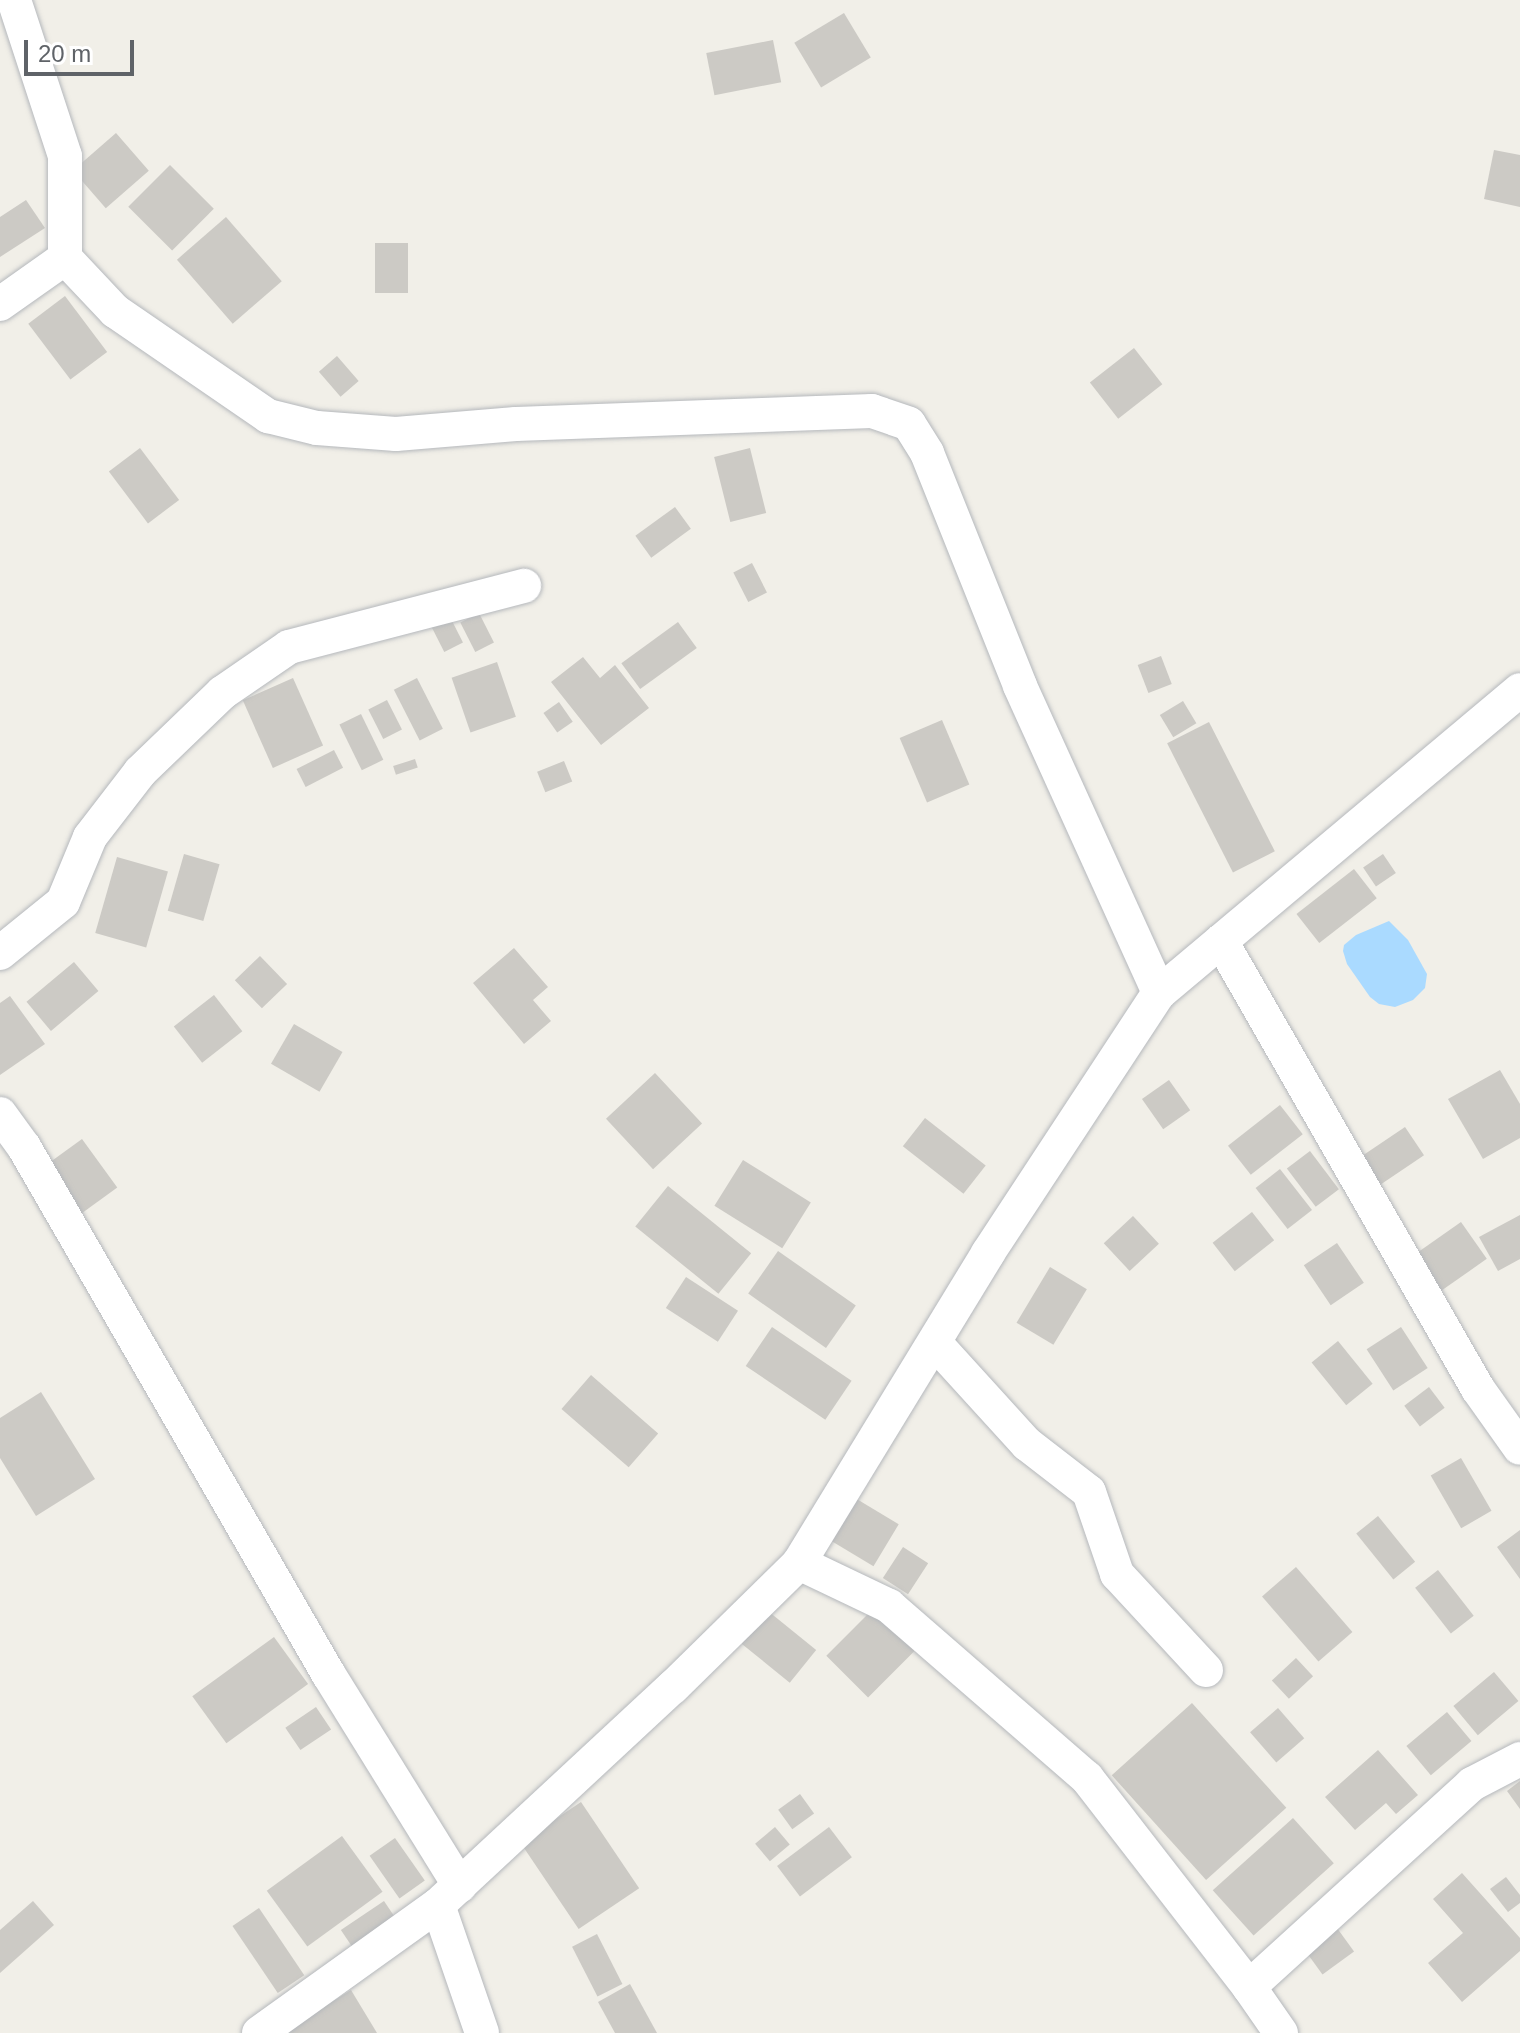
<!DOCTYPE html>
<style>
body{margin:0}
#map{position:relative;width:1520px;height:2033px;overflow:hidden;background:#f1efe8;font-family:Arial,sans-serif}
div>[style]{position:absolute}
.water>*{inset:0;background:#aadaff}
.building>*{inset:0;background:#cccac5;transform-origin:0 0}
.roads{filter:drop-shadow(0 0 2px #b5b8bc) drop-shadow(0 0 2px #b5b8bc)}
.minor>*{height:34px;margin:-17px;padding:0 17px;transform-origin:17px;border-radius:17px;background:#fff}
span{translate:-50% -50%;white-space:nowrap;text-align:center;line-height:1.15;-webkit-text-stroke:6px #fff;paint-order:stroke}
.scale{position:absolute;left:24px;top:40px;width:110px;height:36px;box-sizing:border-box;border:4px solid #5f6368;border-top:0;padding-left:10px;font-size:24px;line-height:28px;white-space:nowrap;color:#5f6368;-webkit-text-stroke:6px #fff;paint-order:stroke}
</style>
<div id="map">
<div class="water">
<div style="clip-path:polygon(1389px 921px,1408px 940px,1427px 974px,1425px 988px,1413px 1000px,1395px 1007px,1379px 1004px,1370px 997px,1347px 964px,1343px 951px,1344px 945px,1356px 935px)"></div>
</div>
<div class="building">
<div style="left:844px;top:13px;width:52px;height:58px;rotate:59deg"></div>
<div style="left:773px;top:40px;width:43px;height:68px;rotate:79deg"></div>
<div style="left:116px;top:133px;width:50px;height:57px;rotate:49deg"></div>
<div style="clip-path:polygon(1494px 150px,1520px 155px,1520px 207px,1484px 199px)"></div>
<div style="left:170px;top:165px;width:62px;height:59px;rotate:45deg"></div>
<div style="clip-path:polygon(26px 200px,45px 228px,0 257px,0 217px)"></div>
<div style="left:226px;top:217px;width:85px;height:65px;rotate:49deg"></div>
<div style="left:375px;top:243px;width:33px;height:50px"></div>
<div style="left:65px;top:296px;width:70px;height:46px;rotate:53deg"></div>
<div style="left:1134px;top:348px;width:46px;height:56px;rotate:52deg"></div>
<div style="left:337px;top:356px;width:33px;height:24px;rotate:49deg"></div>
<div style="left:140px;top:448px;width:65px;height:39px;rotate:53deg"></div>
<div style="left:750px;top:448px;width:67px;height:37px;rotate:76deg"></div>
<div style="left:675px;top:507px;width:27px;height:49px;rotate:54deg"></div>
<div style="left:752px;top:563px;width:33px;height:21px;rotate:63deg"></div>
<div style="left:448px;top:613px;width:33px;height:21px;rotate:63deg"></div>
<div style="left:479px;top:613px;width:33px;height:21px;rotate:63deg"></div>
<div style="left:678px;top:622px;width:32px;height:70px;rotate:54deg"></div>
<div style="left:1161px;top:656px;width:30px;height:25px;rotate:69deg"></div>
<div style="clip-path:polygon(583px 657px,600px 678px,615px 665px,649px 708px,601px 745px,551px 682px)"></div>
<div style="left:497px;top:662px;width:58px;height:48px;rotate:71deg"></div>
<div style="left:293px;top:678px;width:74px;height:55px;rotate:66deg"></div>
<div style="left:417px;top:678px;width:57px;height:26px;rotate:63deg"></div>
<div style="left:387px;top:700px;width:33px;height:21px;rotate:63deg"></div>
<div style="left:1183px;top:701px;width:26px;height:27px;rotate:59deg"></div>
<div style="left:559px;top:702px;width:24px;height:19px;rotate:55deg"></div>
<div style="left:361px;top:714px;width:51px;height:24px;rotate:64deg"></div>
<div style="left:942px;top:720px;width:70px;height:46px;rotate:67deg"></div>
<div style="left:1209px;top:722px;width:145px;height:47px;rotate:63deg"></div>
<div style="left:334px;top:750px;width:20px;height:42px;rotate:63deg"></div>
<div style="left:415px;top:759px;width:9px;height:23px;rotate:72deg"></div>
<div style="left:564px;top:761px;width:22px;height:29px;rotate:68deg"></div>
<div style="left:184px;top:854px;width:37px;height:59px;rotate:16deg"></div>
<div style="left:1383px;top:854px;width:23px;height:24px;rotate:56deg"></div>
<div style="left:117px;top:857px;width:53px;height:79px;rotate:16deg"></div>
<div style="left:1354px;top:869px;width:37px;height:73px;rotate:52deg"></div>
<div style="clip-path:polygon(514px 948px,548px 987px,533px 1000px,551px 1021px,524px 1044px,473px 983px)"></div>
<div style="left:260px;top:956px;width:39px;height:35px;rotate:46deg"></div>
<div style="left:74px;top:962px;width:38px;height:62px;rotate:50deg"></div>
<div style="left:214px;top:995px;width:46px;height:51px;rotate:52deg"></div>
<div style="clip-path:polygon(10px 996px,45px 1044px,0 1075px,0 1003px)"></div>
<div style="left:294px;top:1024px;width:56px;height:46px;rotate:30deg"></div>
<div style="clip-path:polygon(1500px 1070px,1520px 1104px,1520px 1138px,1483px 1159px,1448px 1099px)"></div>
<div style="left:655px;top:1073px;width:69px;height:67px;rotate:47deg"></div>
<div style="left:1169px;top:1080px;width:37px;height:33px;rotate:55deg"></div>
<div style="left:1280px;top:1105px;width:37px;height:66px;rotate:52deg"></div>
<div style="left:925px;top:1118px;width:77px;height:36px;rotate:38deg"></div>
<div style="left:1405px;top:1127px;width:34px;height:55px;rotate:56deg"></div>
<div style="left:82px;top:1139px;width:60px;height:46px;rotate:54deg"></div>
<div style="left:1310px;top:1151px;width:48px;height:29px;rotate:53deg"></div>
<div style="left:743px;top:1160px;width:80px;height:54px;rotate:32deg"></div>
<div style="left:1280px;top:1169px;width:52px;height:31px;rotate:52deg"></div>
<div style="left:668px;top:1186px;width:107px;height:52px;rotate:39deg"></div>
<div style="left:1252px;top:1212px;width:36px;height:50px;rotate:52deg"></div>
<div style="clip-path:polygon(1520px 1215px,1520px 1259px,1498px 1271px,1479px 1237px)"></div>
<div style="left:1133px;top:1216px;width:38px;height:40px;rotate:47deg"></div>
<div style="left:1461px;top:1222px;width:45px;height:60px;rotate:55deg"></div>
<div style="left:1337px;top:1243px;width:48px;height:40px;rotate:56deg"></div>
<div style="left:778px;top:1251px;width:95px;height:52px;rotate:35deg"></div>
<div style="left:1050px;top:1267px;width:43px;height:65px;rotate:31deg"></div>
<div style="left:686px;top:1277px;width:62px;height:37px;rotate:33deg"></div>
<div style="left:772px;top:1327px;width:96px;height:47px;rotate:34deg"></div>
<div style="left:1401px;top:1327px;width:49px;height:41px;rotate:57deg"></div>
<div style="left:1338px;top:1341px;width:55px;height:34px;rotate:51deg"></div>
<div style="left:591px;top:1375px;width:89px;height:45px;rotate:41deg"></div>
<div style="left:1429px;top:1387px;width:26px;height:31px;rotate:53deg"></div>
<div style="clip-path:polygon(41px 1392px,95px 1479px,36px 1516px,0 1458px,0 1418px)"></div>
<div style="left:1461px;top:1458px;width:61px;height:35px;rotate:60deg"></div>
<div style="left:855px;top:1498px;width:51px;height:49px;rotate:31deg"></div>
<div style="left:1378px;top:1516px;width:59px;height:28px;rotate:51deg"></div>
<div style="clip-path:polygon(1520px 1530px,1520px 1579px,1497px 1547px)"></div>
<div style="left:903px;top:1547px;width:30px;height:37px;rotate:33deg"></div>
<div style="left:1296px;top:1567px;width:86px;height:45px;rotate:49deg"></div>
<div style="left:1438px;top:1570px;width:58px;height:29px;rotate:52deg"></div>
<div style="left:873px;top:1609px;width:59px;height:66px;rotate:45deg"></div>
<div style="left:768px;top:1611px;width:62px;height:42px;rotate:39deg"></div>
<div style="left:274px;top:1637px;width:58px;height:101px;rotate:54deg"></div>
<div style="left:1296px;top:1658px;width:25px;height:33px;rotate:47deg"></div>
<div style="left:1494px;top:1672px;width:38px;height:53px;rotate:50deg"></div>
<div style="left:1192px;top:1703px;width:141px;height:108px;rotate:48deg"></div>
<div style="left:316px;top:1707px;width:27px;height:37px;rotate:56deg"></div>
<div style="left:1278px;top:1708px;width:40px;height:37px;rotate:49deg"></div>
<div style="left:1447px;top:1712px;width:38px;height:53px;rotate:50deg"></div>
<div style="clip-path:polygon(1378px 1750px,1418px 1795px,1396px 1814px,1386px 1803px,1355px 1830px,1325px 1797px)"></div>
<div style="clip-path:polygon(1520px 1781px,1520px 1809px,1507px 1791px)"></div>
<div style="left:800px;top:1794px;width:24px;height:27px;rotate:54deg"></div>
<div style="left:581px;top:1802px;width:104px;height:73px;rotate:56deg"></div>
<div style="left:1293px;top:1818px;width:61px;height:108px;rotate:48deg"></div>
<div style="left:775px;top:1827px;width:23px;height:26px;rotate:50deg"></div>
<div style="left:829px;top:1827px;width:38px;height:65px;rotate:53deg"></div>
<div style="left:342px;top:1836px;width:69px;height:93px;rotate:54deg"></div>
<div style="left:395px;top:1838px;width:52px;height:31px;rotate:55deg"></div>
<div style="clip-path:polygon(1462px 1873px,1520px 1938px,1520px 1951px,1462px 2002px,1428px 1963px,1463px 1933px,1433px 1899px)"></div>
<div style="clip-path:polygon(1506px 1877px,1520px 1895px,1520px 1903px,1508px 1912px,1490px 1889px)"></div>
<div style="clip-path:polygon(33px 1901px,54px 1925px,0 1973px,0 1930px)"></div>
<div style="left:384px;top:1901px;width:27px;height:52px;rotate:56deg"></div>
<div style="left:259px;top:1908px;width:81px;height:32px;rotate:56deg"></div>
<div style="left:1337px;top:1928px;width:29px;height:39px;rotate:54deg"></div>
<div style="left:597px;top:1934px;width:56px;height:28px;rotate:63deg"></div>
<div style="clip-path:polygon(630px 1984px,657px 2033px,615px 2033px,598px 2002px)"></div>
<div style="clip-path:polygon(351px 1990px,377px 2033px,281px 2033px)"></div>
</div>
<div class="roads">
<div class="minor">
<div style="left:14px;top:0;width:164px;rotate:71.9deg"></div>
<div style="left:65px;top:156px;width:102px;rotate:90deg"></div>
<div style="left:65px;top:258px;width:73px;rotate:46.7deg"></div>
<div style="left:115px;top:311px;width:186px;rotate:34.5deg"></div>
<div style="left:268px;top:416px;width:50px;rotate:13.8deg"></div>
<div style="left:317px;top:428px;width:79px;rotate:4.3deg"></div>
<div style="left:396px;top:434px;width:120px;rotate:-4.8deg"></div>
<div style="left:516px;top:424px;width:356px;rotate:-2.1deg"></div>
<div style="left:872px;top:411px;width:39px;rotate:19deg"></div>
<div style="left:909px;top:424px;width:34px;rotate:58deg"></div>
<div style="left:927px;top:453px;width:251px;rotate:68.2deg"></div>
<div style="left:1020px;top:686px;width:337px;rotate:65.6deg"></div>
<div style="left:0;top:304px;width:80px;rotate:-35.3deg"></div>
<div style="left:1221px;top:941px;width:516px;rotate:60.16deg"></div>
<div style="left:1478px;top:1389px;width:72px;rotate:54.6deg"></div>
<div style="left:0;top:953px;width:81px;rotate:-39deg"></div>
<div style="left:63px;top:902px;width:70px;rotate:-67.4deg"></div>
<div style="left:90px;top:837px;width:82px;rotate:-52.4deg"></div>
<div style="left:140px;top:772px;width:114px;rotate:-43.9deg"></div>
<div style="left:222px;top:693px;width:81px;rotate:-34.5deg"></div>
<div style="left:289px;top:647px;width:243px;rotate:-14.6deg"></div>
<div style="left:0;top:1114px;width:41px;rotate:54deg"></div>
<div style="left:24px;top:1147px;width:610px;rotate:59.99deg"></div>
<div style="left:329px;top:1675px;width:248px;rotate:58.2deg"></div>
<div style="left:935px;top:1343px;width:137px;rotate:47.7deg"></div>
<div style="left:1027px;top:1444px;width:78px;rotate:37.7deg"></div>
<div style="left:1089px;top:1492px;width:87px;rotate:71.1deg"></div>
<div style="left:1117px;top:1574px;width:131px;rotate:47.2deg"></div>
<div style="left:799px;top:1563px;width:100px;rotate:25.5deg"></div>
<div style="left:889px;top:1606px;width:262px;rotate:41deg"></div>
<div style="left:1087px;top:1778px;width:264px;rotate:52.2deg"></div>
<div style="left:438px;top:1905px;width:135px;rotate:71deg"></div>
<div style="left:259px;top:2033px;width:220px;rotate:-35.6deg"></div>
<div style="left:438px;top:1905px;width:321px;rotate:-42.9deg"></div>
<div style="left:673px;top:1687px;width:177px;rotate:-44.5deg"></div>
<div style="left:799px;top:1563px;width:363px;rotate:-58.6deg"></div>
<div style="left:988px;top:1253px;width:311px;rotate:-56.7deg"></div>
<div style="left:1159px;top:993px;width:471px;rotate:-40deg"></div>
<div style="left:1281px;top:2033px;width:56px;rotate:-124.8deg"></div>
<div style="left:1249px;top:1987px;width:302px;rotate:-42.3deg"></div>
<div style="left:1472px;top:1784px;width:54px;rotate:-27.5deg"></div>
</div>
</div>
<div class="scale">20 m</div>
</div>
